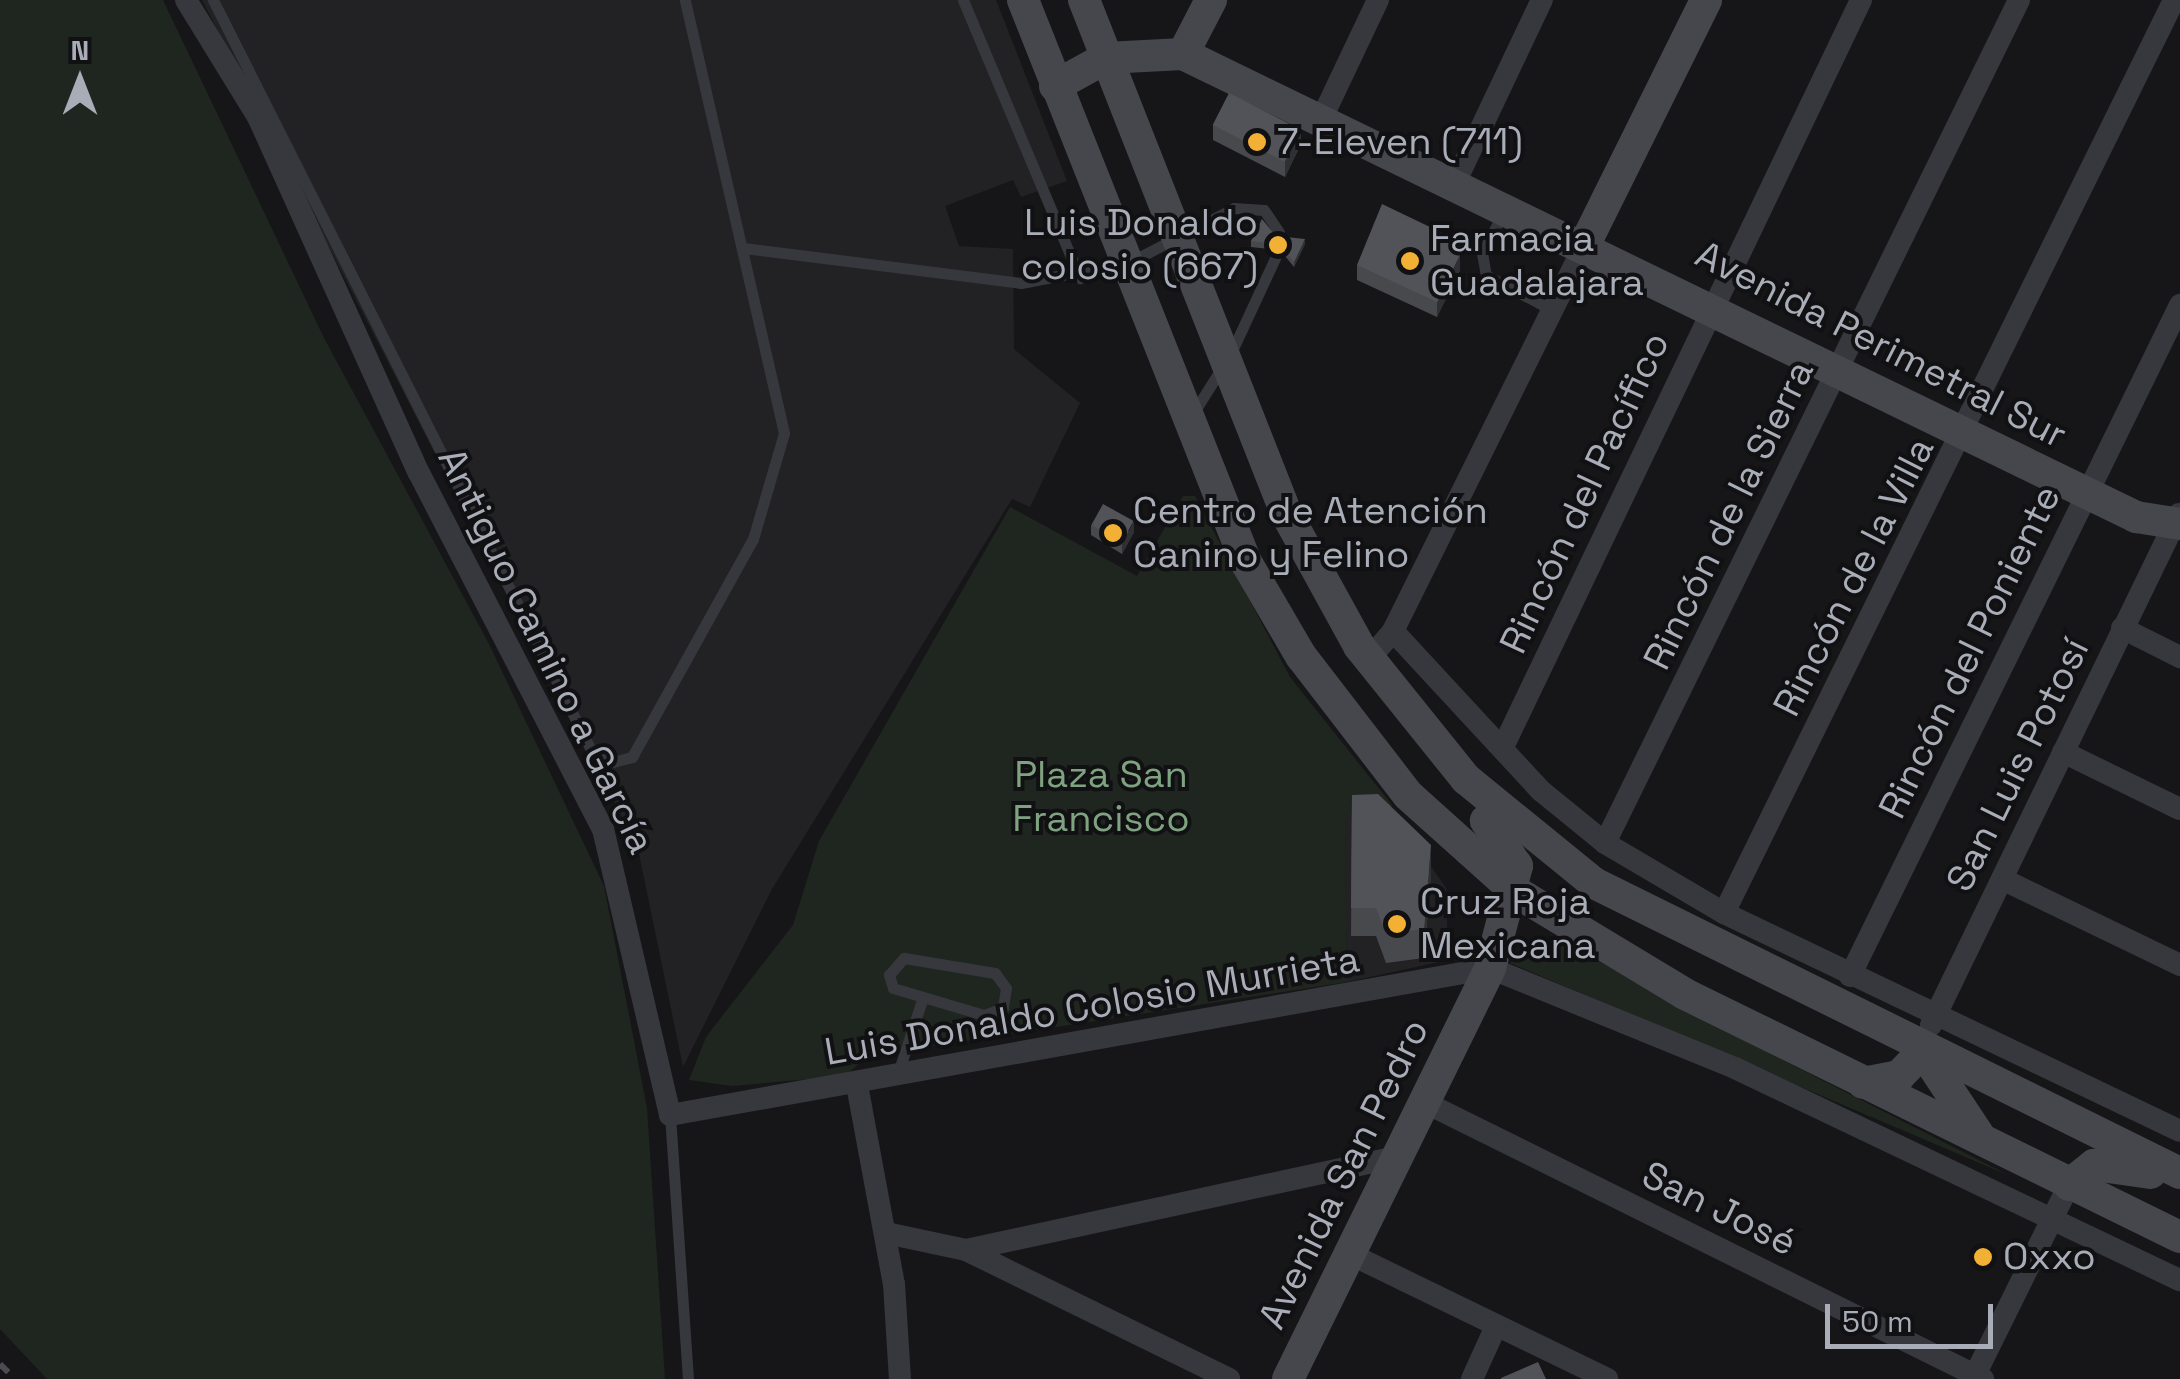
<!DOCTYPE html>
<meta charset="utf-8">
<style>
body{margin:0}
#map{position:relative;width:2180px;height:1379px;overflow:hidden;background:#161618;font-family:"Space Grotesk",sans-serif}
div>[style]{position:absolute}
.built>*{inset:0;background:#222225}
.green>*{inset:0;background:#1e261f}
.lane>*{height:11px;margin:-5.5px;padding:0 5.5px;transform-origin:5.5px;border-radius:5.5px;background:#37383d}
.street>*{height:22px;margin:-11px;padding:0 11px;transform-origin:11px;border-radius:11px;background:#37383d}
.secondary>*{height:32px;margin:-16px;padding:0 16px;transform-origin:16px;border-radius:16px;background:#45474d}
.rail>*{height:6px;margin-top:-3px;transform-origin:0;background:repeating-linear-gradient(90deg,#4a4c52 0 12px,transparent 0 22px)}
.wall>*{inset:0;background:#47494d}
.shaded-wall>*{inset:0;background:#2f3033}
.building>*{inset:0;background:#525359;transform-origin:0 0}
.dots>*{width:28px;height:28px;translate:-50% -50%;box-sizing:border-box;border:5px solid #111113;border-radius:50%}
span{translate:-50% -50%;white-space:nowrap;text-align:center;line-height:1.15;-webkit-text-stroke:8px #111113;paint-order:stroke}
.poi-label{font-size:38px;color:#a8adb8}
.left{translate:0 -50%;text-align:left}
.right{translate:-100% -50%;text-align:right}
.street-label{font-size:38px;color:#a8adb8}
.park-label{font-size:38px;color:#7fa381}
.north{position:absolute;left:30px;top:30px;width:100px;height:100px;-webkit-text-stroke:8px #111113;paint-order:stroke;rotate:0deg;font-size:28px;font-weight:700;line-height:40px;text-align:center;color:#a8adb8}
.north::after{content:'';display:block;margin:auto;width:35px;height:45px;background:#a8adb8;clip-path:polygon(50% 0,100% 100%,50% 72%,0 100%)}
.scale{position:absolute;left:1825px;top:1304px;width:168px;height:45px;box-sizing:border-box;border:5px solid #a8adb8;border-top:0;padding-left:12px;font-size:30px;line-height:35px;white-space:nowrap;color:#a8adb8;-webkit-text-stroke:8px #111113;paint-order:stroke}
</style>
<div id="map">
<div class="built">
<div style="clip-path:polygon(202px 0,996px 0,1067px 181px,1021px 197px,1013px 180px,945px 206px,959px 246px,1013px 249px,1014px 349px,1080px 403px,1030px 507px,1012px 499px,772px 889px,683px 1067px,638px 849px)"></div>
<div style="clip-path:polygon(1344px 814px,1382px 815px,1433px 869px,1446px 888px,1448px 960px,1347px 982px)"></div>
</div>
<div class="green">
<div style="clip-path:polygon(0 0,163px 0,324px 338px,489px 644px,604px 886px,647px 1108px,665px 1379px,47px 1379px,0 1329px)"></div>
<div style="clip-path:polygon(1183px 496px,1195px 496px,1290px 677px,1392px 805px,1388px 815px,1345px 815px,1347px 982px,869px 1056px,844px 1076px,732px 1086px,689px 1080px,706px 1037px,793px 925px,819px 841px,1010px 507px,1137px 576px)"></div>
<div style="clip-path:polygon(1562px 940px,1691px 1013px,2010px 1176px,1510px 963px,1533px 943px)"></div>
</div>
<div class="lane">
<div style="left:213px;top:0;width:842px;rotate:63.25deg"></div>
<div style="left:592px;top:752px;width:23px;rotate:25deg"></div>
<div style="left:613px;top:762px;width:20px;rotate:-15deg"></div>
<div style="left:632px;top:757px;width:249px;rotate:-61deg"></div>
<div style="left:753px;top:539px;width:110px;rotate:-73.7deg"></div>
<div style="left:784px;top:433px;width:444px;rotate:-102.9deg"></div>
<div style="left:963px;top:0;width:302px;rotate:67.2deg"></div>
<div style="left:1502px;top:215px;width:43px;rotate:117.8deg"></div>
<div style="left:1482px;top:253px;width:22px;rotate:80deg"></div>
<div style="left:1486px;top:275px;width:75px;rotate:27.9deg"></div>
<div style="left:744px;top:248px;width:279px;rotate:7.2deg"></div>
<div style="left:1021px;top:283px;width:111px;rotate:-10.9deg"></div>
<div style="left:1130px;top:262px;width:117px;rotate:-27.4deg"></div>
<div style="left:1234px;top:208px;width:30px;rotate:4deg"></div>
<div style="left:1264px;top:210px;width:27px;rotate:56deg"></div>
<div style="left:1231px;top:353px;width:105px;rotate:-65.1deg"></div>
<div style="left:1194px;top:412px;width:51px;rotate:-57.9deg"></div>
<div style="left:904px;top:958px;width:92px;rotate:9.4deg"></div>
<div style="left:995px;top:973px;width:19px;rotate:54deg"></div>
<div style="left:1006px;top:988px;width:20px;rotate:99deg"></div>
<div style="left:1003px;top:1008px;width:20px;rotate:160deg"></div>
<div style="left:984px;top:1015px;width:95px;rotate:-163.5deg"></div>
<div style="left:893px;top:988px;width:14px;rotate:-107deg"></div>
<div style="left:889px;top:975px;width:23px;rotate:-49deg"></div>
<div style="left:897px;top:1076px;width:80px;rotate:-71.8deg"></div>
<div style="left:670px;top:1115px;width:265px;rotate:86.1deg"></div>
</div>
<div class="street">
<div style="left:186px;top:0;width:137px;rotate:58.4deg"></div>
<div style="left:258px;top:117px;width:391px;rotate:65.7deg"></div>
<div style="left:419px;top:473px;width:401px;rotate:62.7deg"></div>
<div style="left:603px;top:829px;width:294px;rotate:76.8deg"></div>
<div style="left:670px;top:1115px;width:833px;rotate:-10.16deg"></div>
<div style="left:1490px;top:968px;width:265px;rotate:22.2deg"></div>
<div style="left:1735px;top:1068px;width:493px;rotate:25.5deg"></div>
<div style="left:1321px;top:120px;width:133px;rotate:-64.6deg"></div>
<div style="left:1454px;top:185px;width:205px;rotate:-64.6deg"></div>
<div style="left:2122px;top:628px;width:65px;rotate:26.6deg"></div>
<div style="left:1393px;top:631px;width:217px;rotate:47.2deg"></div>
<div style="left:1540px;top:790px;width:84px;rotate:39.2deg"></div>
<div style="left:1605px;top:843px;width:138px;rotate:30.5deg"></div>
<div style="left:1724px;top:913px;width:505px;rotate:25.55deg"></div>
<div style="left:1369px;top:659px;width:37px;rotate:-49deg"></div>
<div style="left:1393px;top:631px;width:434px;rotate:-63.6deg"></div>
<div style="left:1503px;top:747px;width:828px;rotate:-64.39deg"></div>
<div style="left:2063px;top:752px;width:130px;rotate:26deg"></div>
<div style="left:1605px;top:843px;width:939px;rotate:-63.84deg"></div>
<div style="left:2002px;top:879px;width:198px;rotate:25.8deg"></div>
<div style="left:1724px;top:913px;width:1018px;rotate:-63.76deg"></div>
<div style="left:1850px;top:976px;width:748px;rotate:-63.81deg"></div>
<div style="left:1931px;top:1025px;width:568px;rotate:-64.11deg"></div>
<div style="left:857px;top:1085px;width:202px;rotate:79.5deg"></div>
<div style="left:894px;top:1284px;width:95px;rotate:86.4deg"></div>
<div style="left:1424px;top:1102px;width:624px;rotate:26.36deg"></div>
<div style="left:886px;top:1233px;width:82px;rotate:12deg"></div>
<div style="left:966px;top:1250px;width:293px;rotate:26.1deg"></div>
<div style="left:966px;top:1250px;width:439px;rotate:-12.2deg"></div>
<div style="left:1350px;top:1254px;width:286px;rotate:25.9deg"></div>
<div style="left:1472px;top:1379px;width:58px;rotate:-65.6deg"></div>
<div style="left:1973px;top:1379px;width:216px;rotate:-63.7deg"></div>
</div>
<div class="secondary">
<div style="left:1023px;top:0;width:605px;rotate:68.36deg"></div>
<div style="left:1246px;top:562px;width:109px;rotate:59.7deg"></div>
<div style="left:1301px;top:656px;width:175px;rotate:52.4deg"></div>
<div style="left:1408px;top:795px;width:145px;rotate:41.9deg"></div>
<div style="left:1516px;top:892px;width:197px;rotate:31.1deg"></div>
<div style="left:1685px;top:994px;width:551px;rotate:26.15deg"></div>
<div style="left:1084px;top:0;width:551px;rotate:68.51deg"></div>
<div style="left:1286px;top:513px;width:152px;rotate:61.2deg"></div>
<div style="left:1359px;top:646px;width:171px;rotate:51.2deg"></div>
<div style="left:1466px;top:779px;width:165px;rotate:39.1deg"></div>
<div style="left:1594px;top:883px;width:654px;rotate:26.33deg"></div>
<div style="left:1183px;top:54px;width:61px;rotate:-62.6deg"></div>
<div style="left:1055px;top:86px;width:58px;rotate:-28.8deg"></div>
<div style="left:1106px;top:58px;width:77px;rotate:-3deg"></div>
<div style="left:1183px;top:54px;width:1060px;rotate:25.91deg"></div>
<div style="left:2136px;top:517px;width:45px;rotate:9deg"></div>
<div style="left:1586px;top:242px;width:270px;rotate:-63.6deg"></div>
<div style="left:1863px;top:1083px;width:37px;rotate:-11deg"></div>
<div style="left:1899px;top:1076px;width:35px;rotate:-46deg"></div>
<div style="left:1923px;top:1051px;width:100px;rotate:56.5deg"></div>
<div style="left:2069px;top:1185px;width:32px;rotate:-39deg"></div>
<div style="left:2094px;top:1165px;width:57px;rotate:8.1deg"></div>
<div style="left:1288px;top:1379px;width:458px;rotate:-63.8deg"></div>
<div style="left:1490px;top:968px;width:106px;rotate:-75.2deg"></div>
<div style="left:1517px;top:866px;width:55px;rotate:-124.6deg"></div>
</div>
<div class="rail">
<div style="left:0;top:1364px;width:21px;rotate:45deg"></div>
</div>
<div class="wall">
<div style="clip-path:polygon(1213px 125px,1301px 144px,1285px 177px,1213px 140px)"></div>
<div style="clip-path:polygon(1276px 236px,1305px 244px,1294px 267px,1280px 250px,1251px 247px,1251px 241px)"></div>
<div style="clip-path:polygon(1357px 265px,1460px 270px,1437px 317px,1357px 280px)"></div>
<div style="clip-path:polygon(1091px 525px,1134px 532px,1122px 554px,1091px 535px)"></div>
<div style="clip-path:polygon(1352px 795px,1431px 874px,1424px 958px,1386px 963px,1376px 936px,1351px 936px)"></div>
</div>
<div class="shaded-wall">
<div style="clip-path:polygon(1301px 129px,1301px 144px,1285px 177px,1285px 162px)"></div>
<div style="clip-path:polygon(1305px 239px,1305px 244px,1294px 267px,1294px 262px)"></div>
<div style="clip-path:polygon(1460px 255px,1460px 270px,1437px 317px,1437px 302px)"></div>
<div style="clip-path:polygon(1134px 521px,1134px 532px,1122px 554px,1122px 544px)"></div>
<div style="clip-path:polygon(1431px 845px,1431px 874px,1424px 958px,1424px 929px)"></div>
</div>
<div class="building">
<div style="left:1229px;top:93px;width:80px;height:36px;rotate:27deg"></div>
<div style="clip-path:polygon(1382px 204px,1453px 238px,1460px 255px,1437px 302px,1357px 265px)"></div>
<div style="clip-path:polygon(1262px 219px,1276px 236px,1305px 239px,1294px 262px,1280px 245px,1251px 241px)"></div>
<div style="left:1103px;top:504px;width:35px;height:24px;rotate:29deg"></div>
<div style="clip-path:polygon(1378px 794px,1431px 845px,1424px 929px,1386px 934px,1376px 908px,1351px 908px,1352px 795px)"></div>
<div style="clip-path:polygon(1538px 1362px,1546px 1379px,1501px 1379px,1501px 1378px)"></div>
</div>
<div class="dots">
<div style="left:1257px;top:142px;background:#f2b134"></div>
<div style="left:1278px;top:245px;background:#f2b134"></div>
<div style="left:1410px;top:261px;background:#f2b134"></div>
<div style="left:1113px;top:533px;background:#f2b134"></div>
<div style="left:1397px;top:924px;background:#f2b134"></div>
<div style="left:1983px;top:1257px;background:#f2b134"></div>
</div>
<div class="poi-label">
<span class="left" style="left:1277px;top:142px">7-Eleven (711)</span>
<span class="right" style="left:1258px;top:245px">Luis Donaldo<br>colosio (667)</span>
<span class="left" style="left:1430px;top:261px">Farmacia<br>Guadalajara</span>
<span class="left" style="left:1133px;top:533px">Centro de Atención<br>Canino y Felino</span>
<span class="left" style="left:1420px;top:924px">Cruz Roja<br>Mexicana</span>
<span class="left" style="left:2003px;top:1257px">Oxxo</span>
</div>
<div class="street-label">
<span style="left:1881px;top:345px;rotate:27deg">Avenida Perimetral Sur</span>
<span style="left:1585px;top:493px;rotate:-65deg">Rincón del Pacífico</span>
<span style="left:1729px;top:515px;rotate:-64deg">Rincón de la Sierra</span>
<span style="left:1854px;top:577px;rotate:-63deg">Rincón de la Villa</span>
<span style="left:546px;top:651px;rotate:64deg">Antiguo Camino a García</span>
<span style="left:1970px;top:652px;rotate:-64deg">Rincón del Poniente</span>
<span style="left:2018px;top:765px;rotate:-64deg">San Luis Potosí</span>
<span style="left:1092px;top:1006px;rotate:-10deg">Luis Donaldo Colosio Murrieta</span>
<span style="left:1344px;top:1174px;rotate:-64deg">Avenida San Pedro</span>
<span style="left:1719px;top:1209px;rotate:26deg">San José</span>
</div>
<div class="park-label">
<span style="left:1101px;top:797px">Plaza San<br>Francisco</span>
</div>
<div class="north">N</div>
<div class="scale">50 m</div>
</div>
